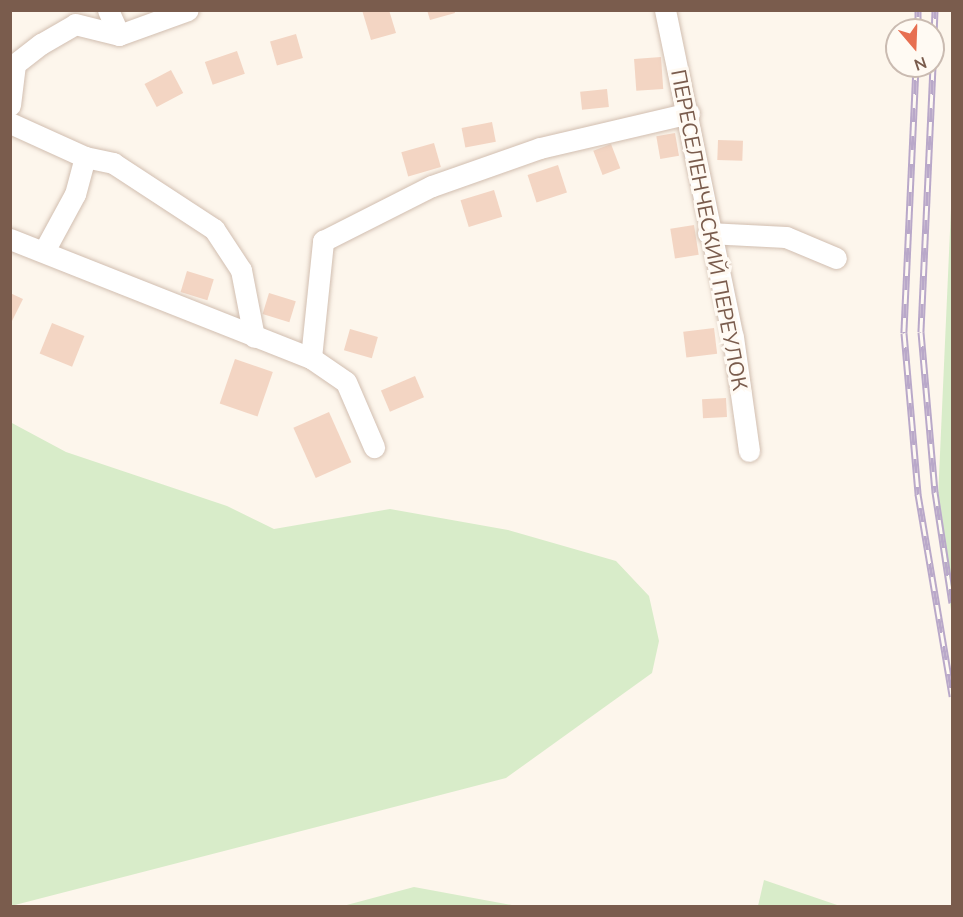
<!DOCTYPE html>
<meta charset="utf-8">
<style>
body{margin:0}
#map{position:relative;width:963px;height:917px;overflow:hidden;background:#fdf6ec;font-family:"Nunito Sans",sans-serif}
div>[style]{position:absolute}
.green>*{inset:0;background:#d8ecc9}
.building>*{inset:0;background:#f3d5c3;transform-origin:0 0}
.roads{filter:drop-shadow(0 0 2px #d1beb0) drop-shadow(0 0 2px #d1beb0)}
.minor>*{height:21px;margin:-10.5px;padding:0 10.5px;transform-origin:10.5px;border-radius:10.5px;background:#fff}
.rail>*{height:7px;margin-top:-3.5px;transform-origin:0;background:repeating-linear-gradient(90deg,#fffaf3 0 14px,#b9a8c9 0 28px);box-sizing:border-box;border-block:2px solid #b9a8c9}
span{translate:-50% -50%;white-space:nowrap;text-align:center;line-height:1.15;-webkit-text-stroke:6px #fffaf3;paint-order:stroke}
.street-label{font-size:21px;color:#7a5c4d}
.frame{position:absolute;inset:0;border:12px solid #7a5c4d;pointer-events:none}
.north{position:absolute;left:885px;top:18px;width:60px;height:60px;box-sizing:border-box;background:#fffaf3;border:2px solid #cabbb1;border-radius:50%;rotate:161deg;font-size:16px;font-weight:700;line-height:24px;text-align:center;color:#7a5c4d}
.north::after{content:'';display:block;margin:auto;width:21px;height:27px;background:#e76f51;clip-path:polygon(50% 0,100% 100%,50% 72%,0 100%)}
</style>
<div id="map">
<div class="green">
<div style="clip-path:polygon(952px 186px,952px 616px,937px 521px)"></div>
<div style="clip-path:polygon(10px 422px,66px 452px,227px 506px,274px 529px,390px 509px,508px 530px,616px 561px,649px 596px,659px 641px,652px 673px,506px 778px,11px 906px)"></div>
<div style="clip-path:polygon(764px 880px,840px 906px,758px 906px)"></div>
<div style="clip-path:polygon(414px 887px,517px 906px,343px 906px)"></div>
</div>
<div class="building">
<div style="clip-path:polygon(362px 10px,389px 10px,396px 33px,371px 40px)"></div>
<div style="clip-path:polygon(427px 10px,454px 10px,455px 13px,430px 20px)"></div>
<div style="left:296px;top:34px;width:25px;height:27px;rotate:74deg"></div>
<div style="left:237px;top:51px;width:24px;height:34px;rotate:71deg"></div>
<div style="left:661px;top:57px;width:32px;height:27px;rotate:86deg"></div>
<div style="left:171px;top:70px;width:26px;height:30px;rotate:62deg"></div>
<div style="left:607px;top:89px;width:18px;height:27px;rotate:84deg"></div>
<div style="left:492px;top:122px;width:20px;height:31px;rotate:79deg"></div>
<div style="left:675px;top:133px;width:23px;height:19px;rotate:80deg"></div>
<div style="left:718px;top:140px;width:25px;height:20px;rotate:2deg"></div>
<div style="left:434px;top:143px;width:25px;height:34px;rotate:74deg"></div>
<div style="left:611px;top:144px;width:26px;height:19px;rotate:69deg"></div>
<div style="left:558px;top:165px;width:29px;height:32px;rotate:72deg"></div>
<div style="left:494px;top:190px;width:28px;height:35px;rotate:73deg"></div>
<div style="left:694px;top:225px;width:30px;height:24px;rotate:81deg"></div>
<div style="left:187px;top:271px;width:28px;height:22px;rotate:17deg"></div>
<div style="clip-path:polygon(10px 293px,23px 299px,10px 325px)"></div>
<div style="left:269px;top:293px;width:28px;height:22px;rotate:17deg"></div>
<div style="left:52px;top:323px;width:35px;height:33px;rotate:22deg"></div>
<div style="left:714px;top:328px;width:26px;height:31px;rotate:83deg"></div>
<div style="left:350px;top:329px;width:29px;height:22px;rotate:16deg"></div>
<div style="left:235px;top:359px;width:40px;height:47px;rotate:19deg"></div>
<div style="left:415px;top:376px;width:23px;height:37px;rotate:67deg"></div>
<div style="left:726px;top:398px;width:19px;height:24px;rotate:87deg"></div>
<div style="left:329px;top:412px;width:55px;height:39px;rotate:66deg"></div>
</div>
<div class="roads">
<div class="minor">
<div style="left:108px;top:10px;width:27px;rotate:66deg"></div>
<div style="left:119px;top:35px;width:73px;rotate:-19.9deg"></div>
<div style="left:665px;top:10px;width:334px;rotate:78.3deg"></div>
<div style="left:733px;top:337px;width:115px;rotate:82deg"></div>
<div style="left:10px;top:105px;width:41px;rotate:-83deg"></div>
<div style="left:15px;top:64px;width:33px;rotate:-38deg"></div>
<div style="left:41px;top:44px;width:39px;rotate:-30deg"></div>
<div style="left:75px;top:24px;width:45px;rotate:14deg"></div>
<div style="left:10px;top:123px;width:82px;rotate:24.4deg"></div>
<div style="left:85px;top:157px;width:38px;rotate:105deg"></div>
<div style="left:75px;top:194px;width:65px;rotate:118.5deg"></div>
<div style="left:85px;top:157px;width:29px;rotate:12deg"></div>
<div style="left:113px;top:163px;width:121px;rotate:33.2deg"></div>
<div style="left:214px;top:229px;width:49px;rotate:56.6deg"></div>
<div style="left:241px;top:270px;width:68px;rotate:79deg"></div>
<div style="left:708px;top:233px;width:78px;rotate:2.9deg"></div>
<div style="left:786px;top:237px;width:54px;rotate:22.8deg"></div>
<div style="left:10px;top:239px;width:324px;rotate:21.6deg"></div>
<div style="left:311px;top:358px;width:42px;rotate:34.4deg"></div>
<div style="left:346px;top:382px;width:71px;rotate:66.7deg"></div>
<div style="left:311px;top:358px;width:118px;rotate:-84.1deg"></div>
<div style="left:323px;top:241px;width:122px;rotate:-26.8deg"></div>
<div style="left:432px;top:186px;width:114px;rotate:-19.4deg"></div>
<div style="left:540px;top:148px;width:153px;rotate:-13.2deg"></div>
</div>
</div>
<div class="rail">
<div style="left:918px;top:30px;width:20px;rotate:-90deg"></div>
<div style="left:933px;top:60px;width:50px;rotate:-87.7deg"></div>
<div style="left:916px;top:66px;width:267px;rotate:92.6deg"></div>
<div style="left:904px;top:333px;width:162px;rotate:85deg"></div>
<div style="left:918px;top:494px;width:205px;rotate:80.4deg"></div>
<div style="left:933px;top:66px;width:266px;rotate:92.6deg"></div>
<div style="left:921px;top:332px;width:161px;rotate:85deg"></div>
<div style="left:935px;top:492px;width:112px;rotate:81.3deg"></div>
</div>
<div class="street-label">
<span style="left:709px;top:230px;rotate:79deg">ПЕРЕСЕЛЕНЧЕСКИЙ ПЕРЕУЛОК</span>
</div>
<div class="frame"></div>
<div class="north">N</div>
</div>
